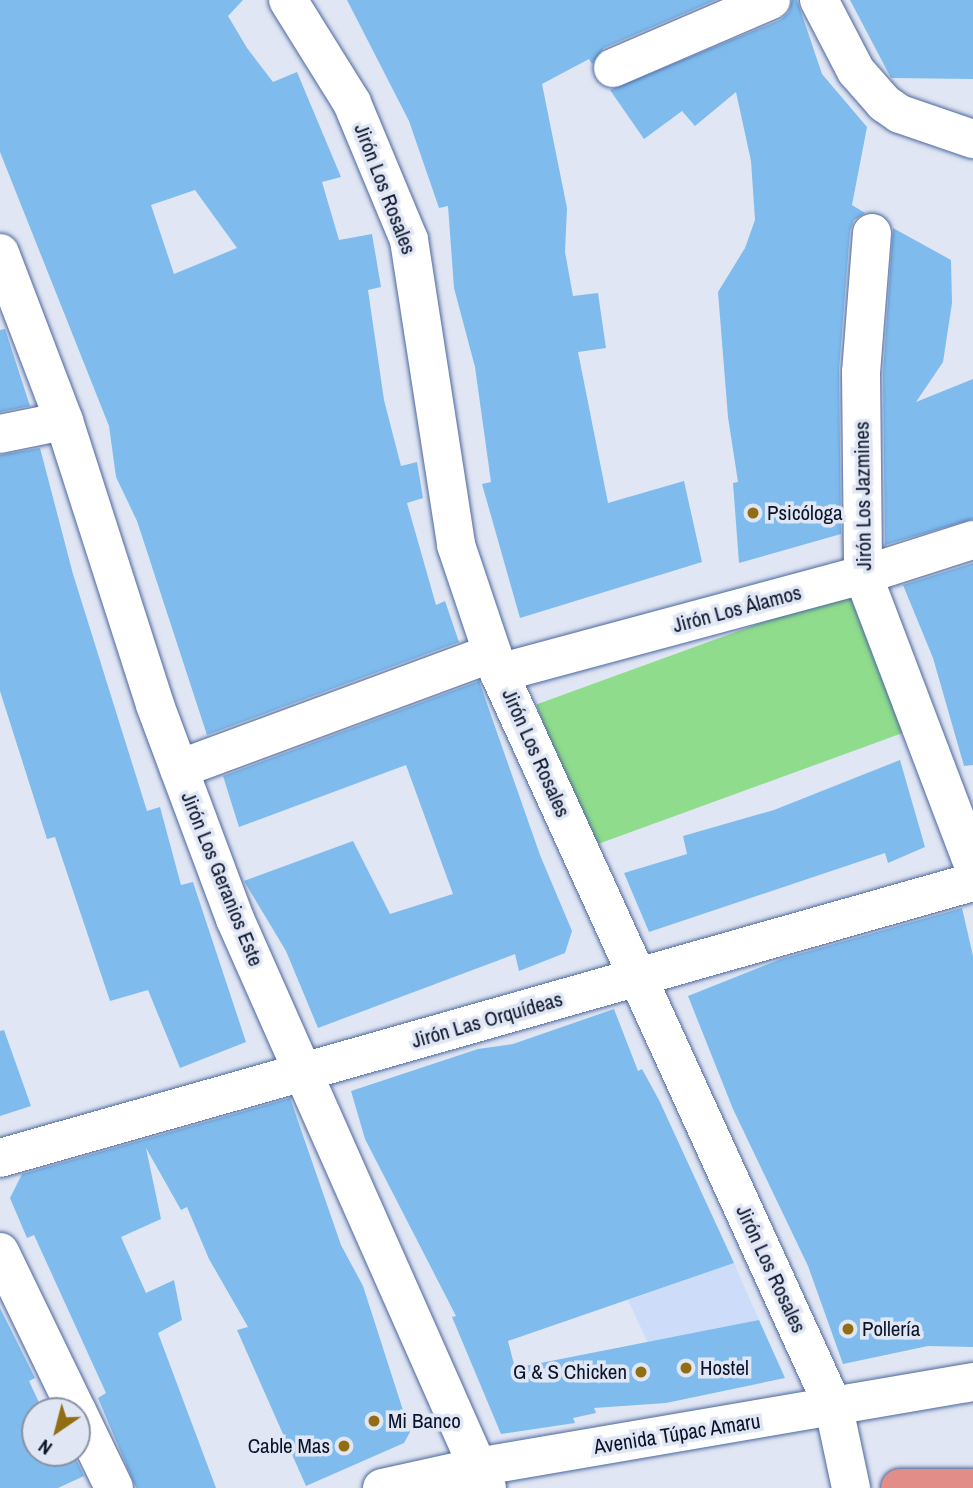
<!DOCTYPE html>
<meta charset="utf-8">
<style>
body{margin:0}
#map{position:relative;width:973px;height:1488px;overflow:hidden;background:#e0e6f3;font-family:"Archivo Narrow",sans-serif}
div>[style]{position:absolute}
.built>*{inset:0;background:#cddcf8}
.green>*{inset:0;background:#8fdc8c;transform-origin:0 0}
.building>*{inset:0;background:#7fbced}
.roads{filter:drop-shadow(0 0 2px #4c679f) drop-shadow(0 0 2px #4c679f)}
.minor>*{height:38px;margin:-19px;padding:0 19px;transform-origin:19px;border-radius:19px;background:#fff}
.highway>*{height:38px;margin:-19px;padding:0 19px;transform-origin:19px;border-radius:19px;background:#e28d88}
.dots>*{width:19px;height:19px;translate:-50% -50%;box-sizing:border-box;border:4px solid #e0e6f3;border-radius:50%}
span{translate:-50% -50%;white-space:nowrap;text-align:center;line-height:1.15;-webkit-text-stroke:7px #e0e6f3;paint-order:stroke}
.street-label{font-size:21px;color:#09142a}
.poi-label{font-size:21px;color:#09142a}
.left{translate:0 -50%;text-align:left}
.right{translate:-100% -50%;text-align:right}
.north{position:absolute;left:21px;top:1397px;width:70px;height:70px;box-sizing:border-box;background:#e0e6f3;border:2px solid #8a92a3;border-radius:50%;rotate:215deg;font-size:19px;font-weight:700;line-height:28px;text-align:center;color:#09142a}
.north::after{content:'';display:block;margin:auto;width:24px;height:32px;background:#926d14;clip-path:polygon(50% 0,100% 100%,50% 72%,0 100%)}
</style>
<div id="map">
<div class="built">
<div style="clip-path:polygon(734px 1263px,759px 1320px,649px 1345px,628px 1300px)"></div>
</div>
<div class="green">
<div style="left:854px;top:589px;width:152px;height:338px;rotate:70deg"></div>
</div>
<div class="building">
<div style="clip-path:polygon(evenodd,0 0,243px 0,228px 16px,247px 48px,273px 82px,297px 72px,341px 177px,322px 182px,339px 240px,372px 234px,381px 287px,368px 290px,384px 400px,401px 466px,417px 462px,423px 498px,407px 503px,436px 605px,445px 601px,459px 642px,207px 735px,137px 521px,116px 477px,109px 426px,0 152px,0 0,195px 190px,237px 248px,174px 274px,151px 205px,195px 190px)"></div>
<div style="clip-path:polygon(347px 0,716px 0,604px 48px,592px 64px,589px 59px,542px 84px,567px 208px,565px 252px,573px 296px,598px 293px,606px 348px,578px 352px,608px 503px,684px 481px,702px 562px,520px 618px,482px 484px,491px 482px,475px 367px,454px 288px,448px 206px,439px 208px,409px 121px)"></div>
<div style="clip-path:polygon(792px 0,797px 0,822px 74px,867px 127px,852px 205px,865px 213px,854px 220px,850px 231px,839px 370px,841px 534px,739px 563px,733px 483px,738px 482px,728px 417px,718px 292px,745px 248px,755px 220px,751px 161px,736px 92px,695px 126px,682px 111px,644px 139px,610px 90px,780px 20px,789px 12px)"></div>
<div style="clip-path:polygon(850px 0,973px 0,973px 79px,891px 78px)"></div>
<div style="clip-path:polygon(893px 228px,951px 260px,952px 303px,943px 362px,916px 402px,973px 379px,973px 519px,885px 545px,883px 373px)"></div>
<div style="clip-path:polygon(5px 329px,30px 406px,0 412px,0 330px)"></div>
<div style="clip-path:polygon(40px 448px,73px 574px,147px 811px,160px 807px,181px 885px,193px 882px,246px 1042px,180px 1068px,148px 990px,110px 1001px,55px 837px,47px 839px,0 691px,0 455px)"></div>
<div style="clip-path:polygon(973px 563px,973px 765px,964px 766px,933px 658px,903px 585px)"></div>
<div style="clip-path:polygon(479px 681px,540px 855px,572px 931px,565px 953px,519px 971px,515px 954px,318px 1028px,286px 951px,244px 881px,353px 841px,390px 914px,453px 894px,406px 765px,239px 827px,223px 776px)"></div>
<div style="clip-path:polygon(900px 760px,925px 847px,888px 863px,885px 853px,649px 932px,624px 873px,687px 854px,683px 836px,774px 810px)"></div>
<div style="clip-path:polygon(962px 908px,973px 956px,973px 1347px,928px 1346px,843px 1364px,808px 1266px,733px 1109px,688px 996px,781px 959px)"></div>
<div style="clip-path:polygon(614px 1009px,638px 1071px,642px 1069px,659px 1100px,734px 1263px,508px 1341px,515px 1368px,759px 1320px,785px 1378px,666px 1403px,594px 1408px,596px 1413px,573px 1418px,575px 1423px,501px 1434px,452px 1317px,456px 1316px,365px 1139px,351px 1091px,478px 1049px,513px 1044px)"></div>
<div style="clip-path:polygon(4px 1030px,31px 1106px,0 1116px,0 1031px)"></div>
<div style="clip-path:polygon(290px 1098px,341px 1245px,363px 1286px,410px 1432px,404px 1443px,306px 1486px,237px 1330px,248px 1327px,209px 1259px,187px 1207px,181px 1210px,146px 1148px,161px 1219px,121px 1237px,146px 1293px,174px 1280px,182px 1320px,158px 1333px,216px 1488px,136px 1488px,98px 1398px,106px 1393px,34px 1235px,27px 1238px,10px 1198px,22px 1174px)"></div>
<div style="clip-path:polygon(0 1308px,35px 1378px,29px 1381px,43px 1411px,35px 1411px,35px 1453px,73px 1453px,84px 1476px,58px 1488px,0 1488px)"></div>
</div>
<div class="roads">
<div class="minor">
<div style="left:288px;top:0;width:121px;rotate:58.1deg"></div>
<div style="left:352px;top:103px;width:148px;rotate:67.4deg"></div>
<div style="left:409px;top:240px;width:309px;rotate:81.2deg"></div>
<div style="left:456px;top:545px;width:135px;rotate:71.4deg"></div>
<div style="left:499px;top:673px;width:808px;rotate:65.5deg"></div>
<div style="left:834px;top:1408px;width:82px;rotate:78deg"></div>
<div style="left:819px;top:0;width:80px;rotate:62.5deg"></div>
<div style="left:856px;top:71px;width:43px;rotate:48.8deg"></div>
<div style="left:884px;top:103px;width:19px;rotate:35deg"></div>
<div style="left:900px;top:114px;width:77px;rotate:18.9deg"></div>
<div style="left:613px;top:68px;width:172px;rotate:-23.3deg"></div>
<div style="left:872px;top:233px;width:139px;rotate:94.5deg"></div>
<div style="left:861px;top:372px;width:203px;rotate:89.4deg"></div>
<div style="left:863px;top:575px;width:310px;rotate:69.2deg"></div>
<div style="left:0;top:253px;width:180px;rotate:69.1deg"></div>
<div style="left:64px;top:421px;width:298px;rotate:72.2deg"></div>
<div style="left:155px;top:705px;width:228px;rotate:69.5deg"></div>
<div style="left:235px;top:919px;width:622px;rotate:66.11deg"></div>
<div style="left:0;top:434px;width:65px;rotate:-11.5deg"></div>
<div style="left:499px;top:673px;width:377px;rotate:-15.1deg"></div>
<div style="left:863px;top:575px;width:115px;rotate:-17.7deg"></div>
<div style="left:179px;top:769px;width:334px;rotate:-20.3deg"></div>
<div style="left:0;top:1158px;width:1011px;rotate:-15.84deg"></div>
<div style="left:0;top:1252px;width:177px;rotate:64.2deg"></div>
<div style="left:77px;top:1411px;width:85px;rotate:64.3deg"></div>
<div style="left:382px;top:1488px;width:97px;rotate:-12.5deg"></div>
<div style="left:477px;top:1467px;width:503px;rotate:-9.72deg"></div>
</div>
<div class="highway">
<div style="left:900px;top:1488px;width:73px"></div>
</div>
</div>
<div class="dots">
<div style="left:753px;top:513px;background:#926d14"></div>
<div style="left:848px;top:1329px;background:#926d14"></div>
<div style="left:686px;top:1368px;background:#926d14"></div>
<div style="left:641px;top:1372px;background:#926d14"></div>
<div style="left:374px;top:1421px;background:#926d14"></div>
<div style="left:344px;top:1446px;background:#926d14"></div>
</div>
<div class="street-label">
<span style="left:385px;top:189px;rotate:69deg">Jirón Los Rosales</span>
<span style="left:863px;top:496px;rotate:-91deg">Jirón Los Jazmines</span>
<span style="left:737px;top:609px;rotate:-15deg">Jirón Los Álamos</span>
<span style="left:536px;top:753px;rotate:66deg">Jirón Los Rosales</span>
<span style="left:222px;top:879px;rotate:68deg">Jirón Los Geranios Este</span>
<span style="left:487px;top:1020px;rotate:-16deg">Jirón Las Orquídeas</span>
<span style="left:771px;top:1269px;rotate:65deg">Jirón Los Rosales</span>
<span style="left:677px;top:1434px;rotate:-9deg">Avenida Túpac Amaru</span>
</div>
<div class="poi-label">
<span class="left" style="left:767px;top:513px">Psicóloga</span>
<span class="left" style="left:862px;top:1329px">Pollería</span>
<span class="left" style="left:700px;top:1368px">Hostel</span>
<span class="right" style="left:627px;top:1372px">G &amp; S Chicken</span>
<span class="left" style="left:388px;top:1421px">Mi Banco</span>
<span class="right" style="left:330px;top:1446px">Cable Mas</span>
</div>
<div class="north">N</div>
</div>
